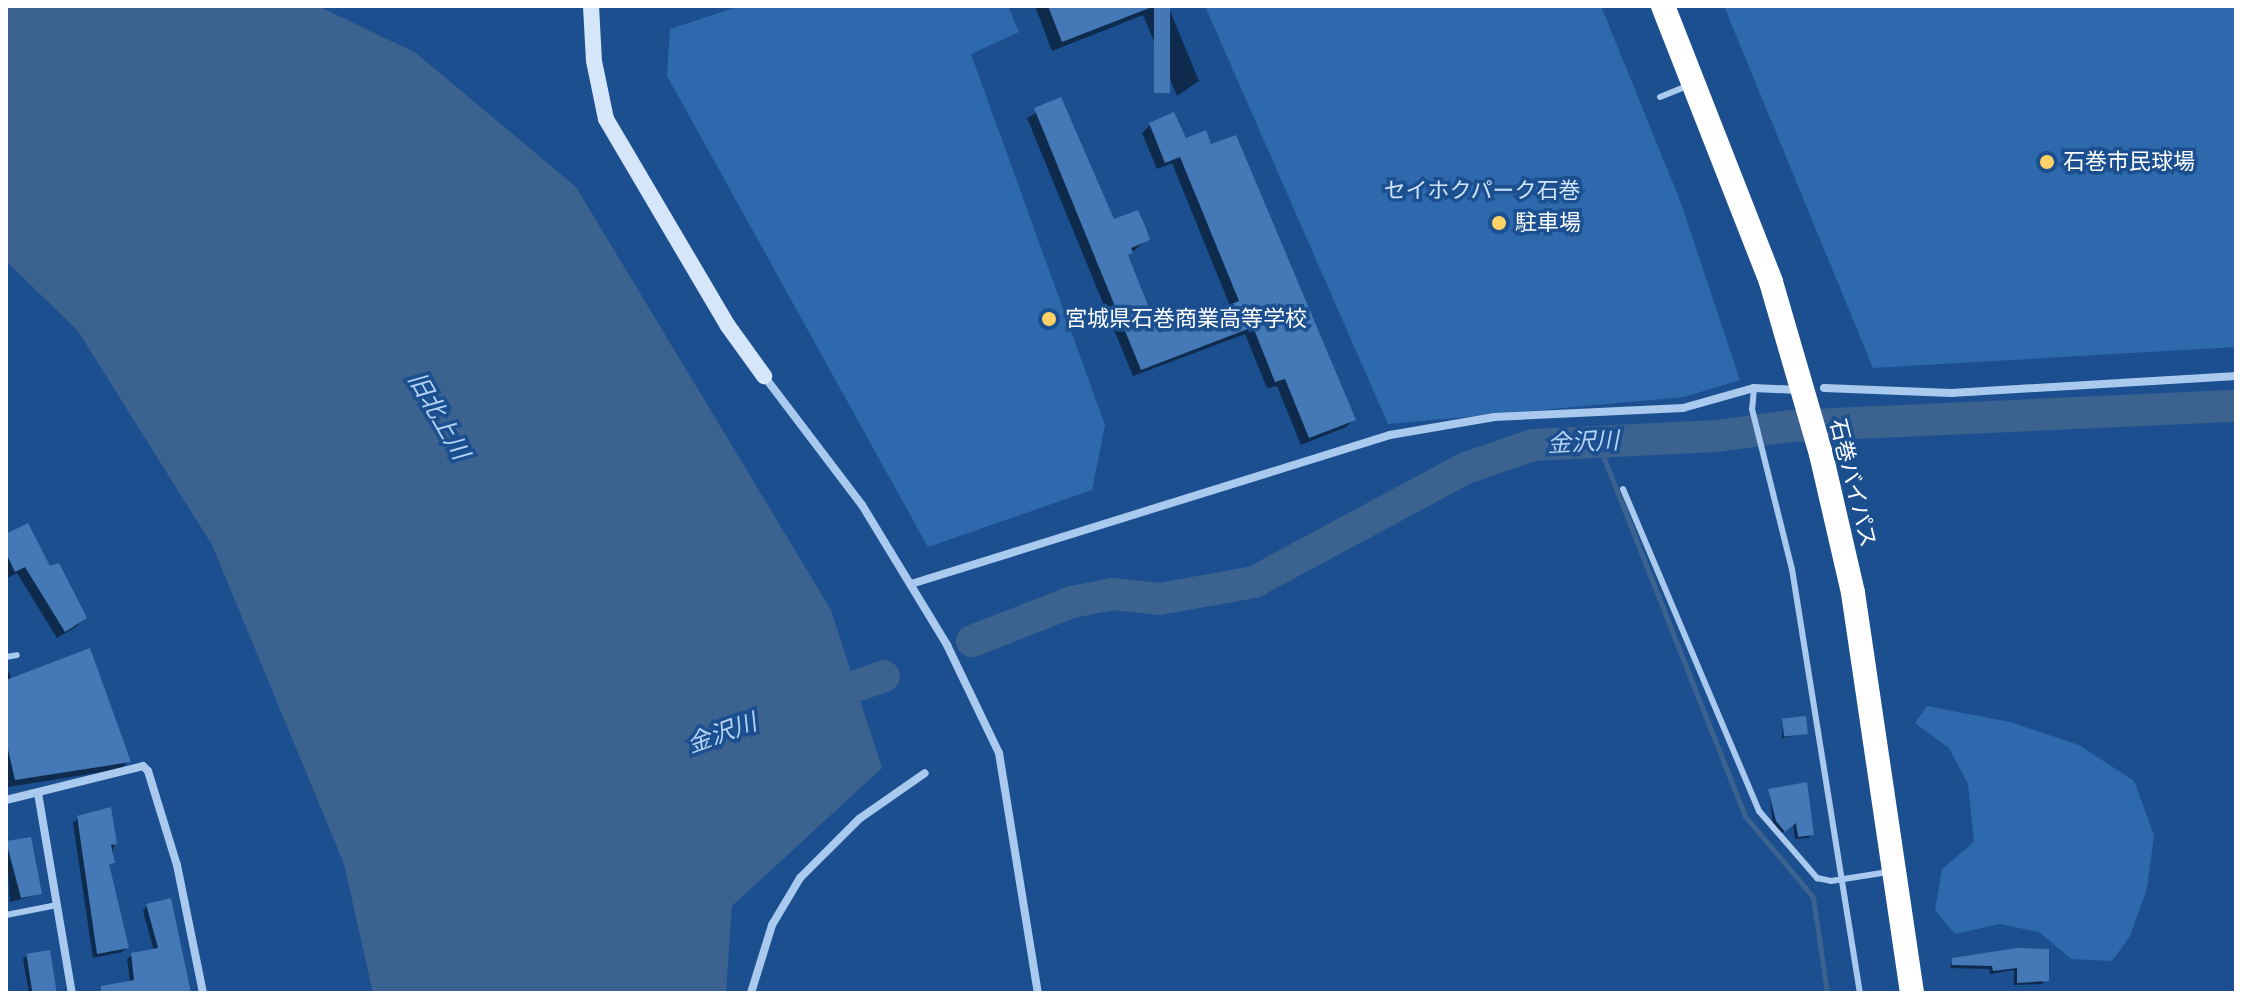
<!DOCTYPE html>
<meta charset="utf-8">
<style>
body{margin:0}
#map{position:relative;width:2242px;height:999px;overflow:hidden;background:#1b4f8f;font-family:Signika,"Noto Sans JP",sans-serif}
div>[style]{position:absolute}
.green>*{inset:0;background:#2e69ad}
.water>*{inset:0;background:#3c6290}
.shadow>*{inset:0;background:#0007}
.stream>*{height:5px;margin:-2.5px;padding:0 2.5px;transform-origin:2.5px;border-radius:2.5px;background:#3c6290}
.river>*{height:32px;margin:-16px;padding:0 16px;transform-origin:16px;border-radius:16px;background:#3c6290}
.building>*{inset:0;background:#4478b7;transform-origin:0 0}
.lane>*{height:6px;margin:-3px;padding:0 3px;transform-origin:3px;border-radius:3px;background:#a9c9ee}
.street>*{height:8px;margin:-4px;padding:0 4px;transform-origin:4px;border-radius:4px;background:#a9c9ee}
.secondary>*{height:16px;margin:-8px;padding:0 8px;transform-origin:8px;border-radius:8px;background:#d6e6fa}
.highway>*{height:24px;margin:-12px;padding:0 12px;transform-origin:12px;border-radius:12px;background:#fff}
.dots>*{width:22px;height:22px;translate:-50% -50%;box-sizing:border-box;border:4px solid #1b4f8f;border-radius:50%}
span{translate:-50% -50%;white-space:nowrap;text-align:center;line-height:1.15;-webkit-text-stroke:7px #1b4f8f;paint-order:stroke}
.poi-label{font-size:22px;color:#fff}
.left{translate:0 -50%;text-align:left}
.park-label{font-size:22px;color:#cfe3fa}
.street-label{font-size:22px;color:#fff}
.water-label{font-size:24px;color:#b5d3f5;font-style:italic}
.frame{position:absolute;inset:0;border:8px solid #fff;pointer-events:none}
</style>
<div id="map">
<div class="green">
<div style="clip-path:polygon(740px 6px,1008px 6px,1019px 32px,971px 54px,1105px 425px,1092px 490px,928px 547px,667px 76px,670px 29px)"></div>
<div style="clip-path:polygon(1205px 6px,1601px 6px,1681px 203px,1740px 380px,1684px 397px,1388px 424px)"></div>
<div style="clip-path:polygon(1724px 6px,2236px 6px,2236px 347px,1873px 368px)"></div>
<div style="clip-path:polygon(1927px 706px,2010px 722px,2079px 745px,2134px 781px,2154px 835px,2147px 888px,2130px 936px,2112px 961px,2071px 959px,2039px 932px,1999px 924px,1955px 934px,1935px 910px,1942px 869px,1974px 842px,1968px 784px,1949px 748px,1915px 723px)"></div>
</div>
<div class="water">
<div style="clip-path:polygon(6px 6px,318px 6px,416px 53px,576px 187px,831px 610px,882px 768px,732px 906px,726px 993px,373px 993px,344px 864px,212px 545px,78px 331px,6px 261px)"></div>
</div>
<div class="shadow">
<div style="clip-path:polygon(1035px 6px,1168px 6px,1199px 81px,1177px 96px,1143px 15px,1052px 51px)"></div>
<div style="clip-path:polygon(1060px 100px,1113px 222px,1148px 239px,1126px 257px,1158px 335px,1230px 306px,1172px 163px,1157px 169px,1142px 133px,1150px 125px,1185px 141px,1354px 419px,1346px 427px,1301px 445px,1277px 386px,1267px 388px,1245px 334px,1133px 376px,1027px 118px)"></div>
<div style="clip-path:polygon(6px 537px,49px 569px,85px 618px,77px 626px,57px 638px,17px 573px,7px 578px)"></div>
<div style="clip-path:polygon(8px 671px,12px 680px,128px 761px,121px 769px,8px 787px)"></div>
<div style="clip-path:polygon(1783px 721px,1806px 733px,1782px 738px)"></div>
<div style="clip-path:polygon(1769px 790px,1812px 834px,1808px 838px,1795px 839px,1793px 824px,1781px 834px,1773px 825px)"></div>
<div style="clip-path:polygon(78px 818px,115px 843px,108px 867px,127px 947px,122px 952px,93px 958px,73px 823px)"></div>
<div style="clip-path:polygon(29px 839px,40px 894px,10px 902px,6px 843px)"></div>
<div style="clip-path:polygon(147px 906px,188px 993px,111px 993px,130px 982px,127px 959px,132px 955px,154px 951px,143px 911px)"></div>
<div style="clip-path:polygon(2047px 951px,2043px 984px,2014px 985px,2014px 970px,1990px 974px,1989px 969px,1950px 968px,1953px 960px)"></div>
<div style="clip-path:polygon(27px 955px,55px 993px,29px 993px,23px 959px)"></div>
</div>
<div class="stream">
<div style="left:1598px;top:443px;width:401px;rotate:68.5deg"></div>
<div style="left:1745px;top:816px;width:106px;rotate:50deg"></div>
<div style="left:1813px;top:897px;width:97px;rotate:81.7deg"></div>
</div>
<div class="river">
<div style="left:972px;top:641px;width:107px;rotate:-21.3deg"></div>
<div style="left:1072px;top:602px;width:42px;rotate:-11deg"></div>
<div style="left:1113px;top:594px;width:46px;rotate:6.2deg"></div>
<div style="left:1159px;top:599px;width:97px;rotate:-10.1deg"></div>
<div style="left:1254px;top:582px;width:241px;rotate:-28.3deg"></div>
<div style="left:1466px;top:468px;width:71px;rotate:-18.9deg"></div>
<div style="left:1533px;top:445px;width:184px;rotate:-2.8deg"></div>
<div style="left:1717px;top:436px;width:74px;rotate:-7.8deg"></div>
<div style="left:1790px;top:426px;width:446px;rotate:-2.6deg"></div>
<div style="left:816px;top:700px;width:72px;rotate:-19.4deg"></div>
</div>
<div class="building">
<div style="clip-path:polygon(1048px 6px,1152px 6px,1152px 7px,1062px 42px)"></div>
<div style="left:1154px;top:6px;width:16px;height:87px"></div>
<div style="clip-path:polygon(1061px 97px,1114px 219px,1138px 210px,1145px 226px,1150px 240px,1131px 248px,1133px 253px,1128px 255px,1159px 333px,1239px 301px,1180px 157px,1165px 163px,1149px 123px,1174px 112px,1186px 138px,1206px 130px,1211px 144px,1236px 135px,1356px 420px,1309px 438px,1285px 379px,1275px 382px,1253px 327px,1141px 370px,1034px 108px)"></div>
<div style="clip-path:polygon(28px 523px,50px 566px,59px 563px,87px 618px,65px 632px,25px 567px,15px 572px,6px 553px,6px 534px)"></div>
<div style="clip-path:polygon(90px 648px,131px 762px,15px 780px,6px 741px,6px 680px)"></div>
<div style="left:1806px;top:716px;width:18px;height:24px;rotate:84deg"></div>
<div style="clip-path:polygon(1807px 782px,1814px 835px,1798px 837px,1796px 823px,1785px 832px,1776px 821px,1768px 789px)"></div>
<div style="clip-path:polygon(111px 807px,117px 844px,111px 845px,115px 863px,109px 864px,129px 948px,97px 954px,77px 816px)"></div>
<div style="clip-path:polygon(31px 837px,42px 894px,21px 898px,6px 841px)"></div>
<div style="clip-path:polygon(171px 898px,191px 993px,101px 993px,101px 986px,134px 980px,131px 953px,158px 948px,146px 904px)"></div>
<div style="clip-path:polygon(2017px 948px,2049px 949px,2049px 981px,2017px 983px,2017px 968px,1993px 971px,1992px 966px,1952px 965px,1952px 958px)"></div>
<div style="left:50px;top:950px;width:44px;height:24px;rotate:81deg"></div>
</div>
<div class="lane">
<div style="left:1660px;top:97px;width:29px;rotate:-22deg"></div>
<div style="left:1754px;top:388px;width:21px;rotate:95deg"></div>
<div style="left:1752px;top:409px;width:165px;rotate:76deg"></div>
<div style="left:1792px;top:569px;width:429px;rotate:80.9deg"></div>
<div style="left:1623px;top:489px;width:350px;rotate:67.1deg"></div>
<div style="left:1759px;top:811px;width:89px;rotate:49.1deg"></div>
<div style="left:1817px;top:878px;width:14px;rotate:12deg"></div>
<div style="left:1831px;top:881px;width:58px;rotate:-9deg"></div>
<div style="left:6px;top:657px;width:11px;rotate:-10deg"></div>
<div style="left:6px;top:915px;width:52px;rotate:-11.1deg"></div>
</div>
<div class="street">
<div style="left:764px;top:376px;width:162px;rotate:52.8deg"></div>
<div style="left:862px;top:505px;width:164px;rotate:58.7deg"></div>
<div style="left:947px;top:645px;width:120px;rotate:64.3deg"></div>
<div style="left:999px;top:753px;width:243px;rotate:80.8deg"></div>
<div style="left:1824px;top:388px;width:127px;rotate:2.3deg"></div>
<div style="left:1951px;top:393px;width:286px;rotate:-3.4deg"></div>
<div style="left:911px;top:584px;width:502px;rotate:-17.28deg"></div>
<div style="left:1390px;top:435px;width:106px;rotate:-9.8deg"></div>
<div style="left:1494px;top:417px;width:189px;rotate:-2.7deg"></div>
<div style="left:1683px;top:408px;width:74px;rotate:-15.7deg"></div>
<div style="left:1754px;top:388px;width:44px;rotate:2.6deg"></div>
<div style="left:38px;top:793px;width:203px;rotate:80.4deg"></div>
<div style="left:6px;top:800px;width:141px;rotate:-13.9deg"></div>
<div style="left:143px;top:766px;width:7px;rotate:45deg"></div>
<div style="left:148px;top:771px;width:98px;rotate:72.9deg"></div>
<div style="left:177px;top:865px;width:131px;rotate:78.5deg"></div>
<div style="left:751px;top:993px;width:71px;rotate:-72.8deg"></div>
<div style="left:772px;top:925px;width:55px;rotate:-59.2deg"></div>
<div style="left:800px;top:878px;width:83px;rotate:-45deg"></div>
<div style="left:859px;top:819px;width:80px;rotate:-34.9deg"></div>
</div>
<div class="secondary">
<div style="left:591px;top:6px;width:55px;rotate:86.9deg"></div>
<div style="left:594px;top:61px;width:59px;rotate:78.3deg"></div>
<div style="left:606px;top:119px;width:240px;rotate:59.5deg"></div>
<div style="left:728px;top:326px;width:62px;rotate:54.2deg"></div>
</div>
<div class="highway">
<div style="left:1663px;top:6px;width:296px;rotate:68.6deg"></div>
<div style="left:1771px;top:282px;width:179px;rotate:73.8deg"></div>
<div style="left:1821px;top:454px;width:143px;rotate:77deg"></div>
<div style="left:1853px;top:593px;width:404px;rotate:81.6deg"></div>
</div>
<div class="dots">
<div style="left:2047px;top:162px;background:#ffd166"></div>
<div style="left:1499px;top:223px;background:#ffd166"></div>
<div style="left:1049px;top:319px;background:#ffd166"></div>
</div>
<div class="poi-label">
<span class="left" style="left:2063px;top:162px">石巻市民球場</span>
<span class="left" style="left:1515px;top:223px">駐車場</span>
<span class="left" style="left:1065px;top:319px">宮城県石巻商業高等学校</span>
</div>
<div class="park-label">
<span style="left:1482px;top:191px">セイホクパーク石巻</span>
</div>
<div class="street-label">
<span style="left:1853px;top:483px;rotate:76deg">石巻バイパス</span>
</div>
<div class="water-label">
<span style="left:438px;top:416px;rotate:60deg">旧北上川</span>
<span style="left:1583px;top:443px;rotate:-3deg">金沢川</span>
<span style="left:722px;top:734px;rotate:-20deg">金沢川</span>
</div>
<div class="frame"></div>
</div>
